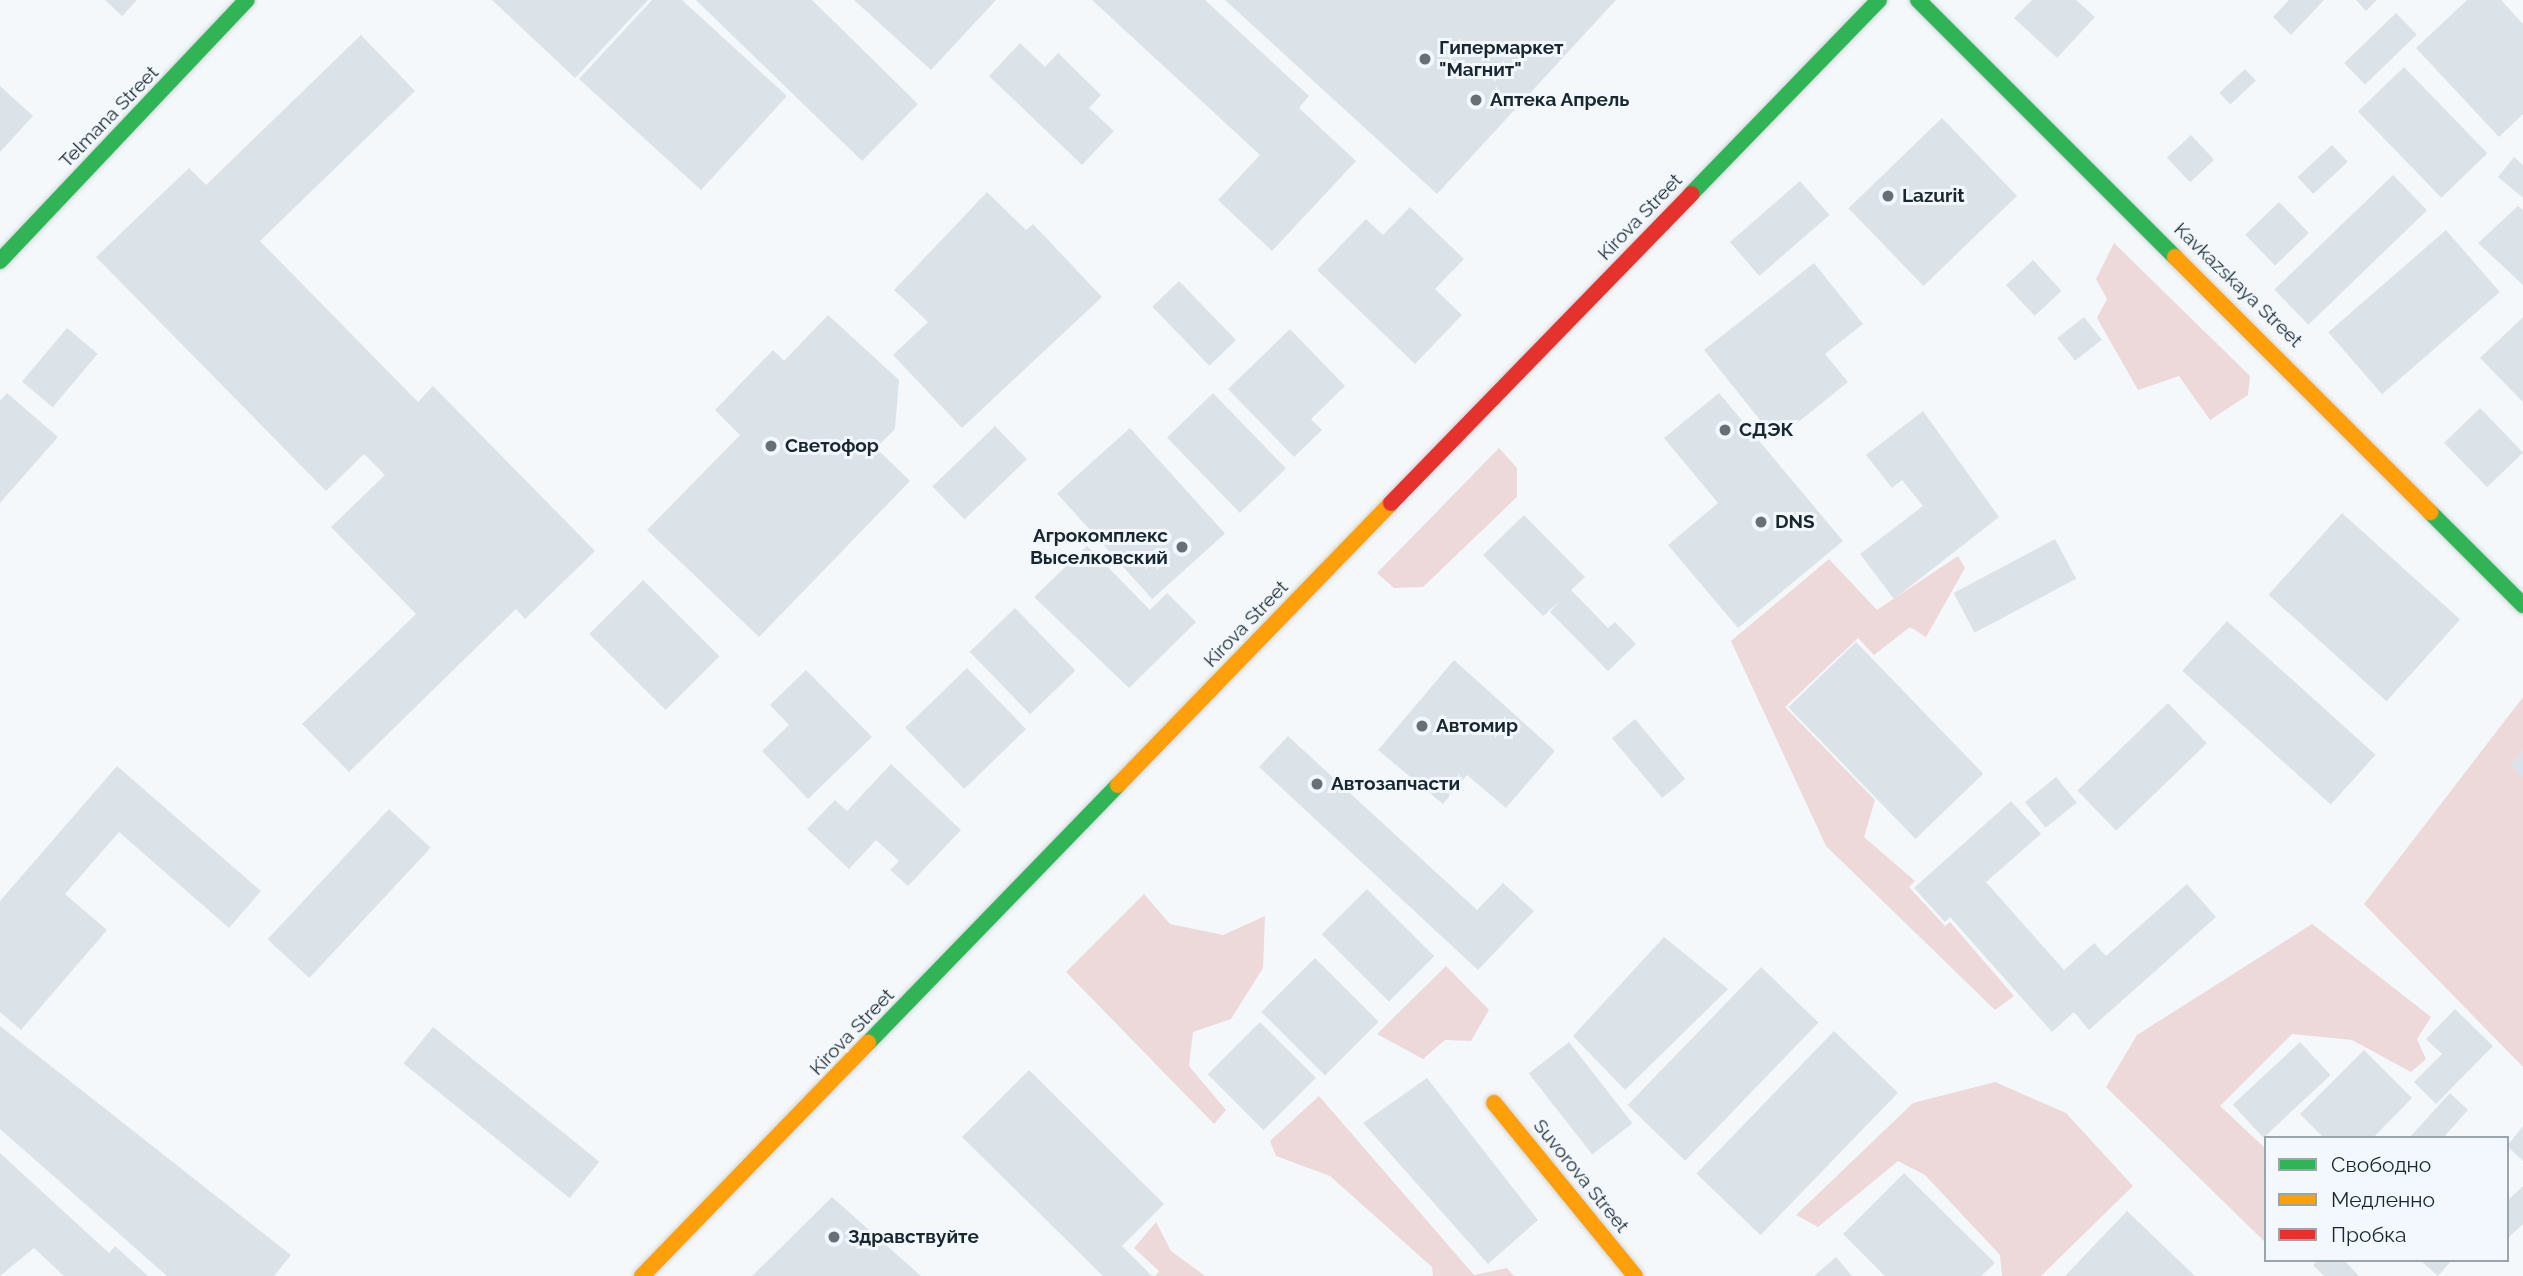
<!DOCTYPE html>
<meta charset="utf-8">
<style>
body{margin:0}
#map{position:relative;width:2523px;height:1276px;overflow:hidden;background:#f5f8fa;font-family:Raleway,sans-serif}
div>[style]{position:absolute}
.green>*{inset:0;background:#edd8da}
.building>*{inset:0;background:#dbe3e9;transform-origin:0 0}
.roads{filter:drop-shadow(0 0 2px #cfd6dc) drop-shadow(0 0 2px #cfd6dc)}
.fast>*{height:16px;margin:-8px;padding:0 8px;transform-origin:8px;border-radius:8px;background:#30b455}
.slow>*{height:16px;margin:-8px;padding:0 8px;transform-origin:8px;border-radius:8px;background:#ff9f0a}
.jam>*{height:16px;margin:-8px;padding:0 8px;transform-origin:8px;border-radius:8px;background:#e5322d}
.dots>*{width:19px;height:19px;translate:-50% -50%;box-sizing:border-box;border:4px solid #f2f8fd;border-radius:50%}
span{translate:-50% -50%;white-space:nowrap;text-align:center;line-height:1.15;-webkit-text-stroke:6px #f2f8fd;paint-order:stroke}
.poi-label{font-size:19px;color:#1a2730;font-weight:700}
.left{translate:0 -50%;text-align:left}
.right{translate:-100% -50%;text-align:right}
.street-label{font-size:19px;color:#1a2730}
.legend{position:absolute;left:2264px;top:1136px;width:245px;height:126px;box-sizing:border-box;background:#f2f8fd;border:2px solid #9ca4ab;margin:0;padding:9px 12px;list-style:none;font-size:21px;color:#1a2730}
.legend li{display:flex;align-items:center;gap:14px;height:35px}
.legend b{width:35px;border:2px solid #9ca4ab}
</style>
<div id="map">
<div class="green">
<div style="clip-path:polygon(2114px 243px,2250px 376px,2248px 395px,2210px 420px,2179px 376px,2138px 390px,2097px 318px,2107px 299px,2096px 279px)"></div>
<div style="clip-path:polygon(1499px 448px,1517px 468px,1517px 497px,1423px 587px,1394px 588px,1377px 573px)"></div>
<div style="clip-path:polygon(1958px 556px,1965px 568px,1926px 637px,1910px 627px,1874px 655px,1858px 638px,1785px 707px,1875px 800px,1864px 837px,1915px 881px,1909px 887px,1945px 926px,1950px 922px,2014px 996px,1995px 1010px,1826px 846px,1731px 641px,1829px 559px,1877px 610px)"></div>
<div style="clip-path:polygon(2523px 697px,2523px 1067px,2364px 904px)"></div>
<div style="clip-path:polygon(1144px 894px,1170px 924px,1223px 935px,1265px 916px,1263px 968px,1231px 1019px,1193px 1032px,1189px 1066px,1226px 1110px,1214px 1124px,1066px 972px)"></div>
<div style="clip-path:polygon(2312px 924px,2431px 1017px,2417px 1039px,2426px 1059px,2411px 1072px,2352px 1040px,2292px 1034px,2220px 1106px,2266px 1149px,2266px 1243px,2106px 1087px,2137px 1035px)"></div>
<div style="clip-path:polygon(1446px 966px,1489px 1010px,1471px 1041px,1445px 1040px,1423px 1059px,1377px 1034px)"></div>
<div style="clip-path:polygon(1995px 1082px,2066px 1113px,2133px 1186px,2041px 1276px,2002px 1276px,2000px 1255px,1925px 1175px,1898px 1161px,1818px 1227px,1796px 1215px,1913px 1103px)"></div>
<div style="clip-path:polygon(1319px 1096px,1474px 1275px,1507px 1268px,1514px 1276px,1433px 1276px,1432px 1267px,1330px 1176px,1276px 1156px,1270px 1141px)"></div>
<div style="clip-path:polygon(1156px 1222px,1171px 1251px,1205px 1276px,1155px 1276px,1159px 1271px,1134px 1248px)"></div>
</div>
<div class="building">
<div style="clip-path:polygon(105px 0,137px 0,122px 16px)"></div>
<div style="clip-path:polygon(492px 0,648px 0,575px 78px)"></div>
<div style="clip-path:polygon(652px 0,682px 0,787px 96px,701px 190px,579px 79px)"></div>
<div style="clip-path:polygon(696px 0,812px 0,918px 104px,862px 161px)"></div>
<div style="clip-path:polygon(854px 0,996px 0,931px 70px)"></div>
<div style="clip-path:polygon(1092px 0,1205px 0,1309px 96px,1299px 108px,1356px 161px,1272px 251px,1218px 200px,1260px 155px)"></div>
<div style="clip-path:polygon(1225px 0,1616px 0,1437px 194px)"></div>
<div style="clip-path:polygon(2032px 0,2076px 0,2095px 17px,2057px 58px,2014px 18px)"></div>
<div style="clip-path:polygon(2289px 0,2324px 0,2291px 35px,2273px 17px)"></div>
<div style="clip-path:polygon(2356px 0,2377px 0,2366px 11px)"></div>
<div style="clip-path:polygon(2467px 0,2501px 0,2523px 24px,2523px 114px,2499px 137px,2416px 48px)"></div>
<div style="left:2396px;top:13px;width:30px;height:72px;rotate:46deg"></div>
<div style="clip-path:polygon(361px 35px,415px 91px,260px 241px,418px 402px,433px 386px,595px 551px,525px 619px,516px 609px,349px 772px,302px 724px,416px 614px,331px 527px,385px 475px,364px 454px,326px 491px,96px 257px,189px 168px,206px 185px)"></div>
<div style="clip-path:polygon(1020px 43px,1045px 67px,1058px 53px,1101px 95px,1089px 108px,1114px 131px,1082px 165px,989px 76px)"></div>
<div style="left:2404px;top:67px;width:120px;height:64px;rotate:46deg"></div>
<div style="left:2245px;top:69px;width:16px;height:35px;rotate:47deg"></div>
<div style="clip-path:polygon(0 86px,33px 116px,0 152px)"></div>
<div style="left:1942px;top:118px;width:108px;height:130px;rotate:46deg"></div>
<div style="left:2191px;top:135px;width:34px;height:33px;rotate:47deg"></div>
<div style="left:2332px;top:145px;width:23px;height:47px;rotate:47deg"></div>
<div style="clip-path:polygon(2514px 157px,2523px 165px,2523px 198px,2498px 177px)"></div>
<div style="left:2393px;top:175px;width:49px;height:165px;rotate:46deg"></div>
<div style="left:1800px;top:181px;width:45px;height:93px;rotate:49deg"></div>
<div style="clip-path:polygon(987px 192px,1026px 230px,1033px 224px,1102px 297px,962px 428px,893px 355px,928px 322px,894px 290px)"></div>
<div style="left:2279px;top:202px;width:43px;height:47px;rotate:46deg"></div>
<div style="clip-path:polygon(2518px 206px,2523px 210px,2523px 285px,2478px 243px)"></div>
<div style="clip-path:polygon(1410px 207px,1464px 259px,1435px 289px,1462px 315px,1415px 364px,1317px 270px,1366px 219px,1383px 235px)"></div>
<div style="left:2446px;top:230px;width:82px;height:156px;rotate:49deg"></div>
<div style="left:2033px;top:260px;width:42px;height:37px;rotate:47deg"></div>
<div style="clip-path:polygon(1814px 263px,1863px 324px,1825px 354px,1848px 382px,1776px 440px,1704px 350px)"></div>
<div style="left:1179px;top:281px;width:82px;height:37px;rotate:46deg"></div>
<div style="clip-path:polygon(828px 315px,899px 380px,895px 429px,876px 448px,910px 481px,759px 637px,647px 530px,740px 435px,715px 410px,773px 350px,784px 361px)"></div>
<div style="left:2084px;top:317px;width:29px;height:34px;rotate:52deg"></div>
<div style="clip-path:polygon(2523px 317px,2523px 402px,2480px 358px)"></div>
<div style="left:67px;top:328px;width:40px;height:70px;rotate:40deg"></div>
<div style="clip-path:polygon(1290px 329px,1345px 386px,1311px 419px,1322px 430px,1294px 457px,1228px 389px)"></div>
<div style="clip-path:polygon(7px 393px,58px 437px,0 503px,0 401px)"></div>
<div style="left:1213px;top:393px;width:105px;height:64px;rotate:46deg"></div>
<div style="clip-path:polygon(1719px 393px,1843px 541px,1738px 628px,1668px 545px,1718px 503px,1664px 438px)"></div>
<div style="left:2480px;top:408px;width:62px;height:50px;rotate:46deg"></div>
<div style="clip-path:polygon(1923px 411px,1999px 517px,1894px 599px,1860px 554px,1923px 506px,1902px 480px,1892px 488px,1866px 455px)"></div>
<div style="left:995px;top:426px;width:46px;height:87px;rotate:46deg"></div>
<div style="left:1130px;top:428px;width:142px;height:98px;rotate:48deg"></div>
<div style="left:2342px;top:513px;width:159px;height:110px;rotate:42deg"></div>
<div style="clip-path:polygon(1524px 515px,1585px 577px,1571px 590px,1608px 628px,1615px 622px,1636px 644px,1608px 671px,1550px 612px,1559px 602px,1543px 616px,1483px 555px)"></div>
<div style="left:2055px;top:539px;width:45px;height:115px;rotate:62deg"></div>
<div style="clip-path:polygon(1087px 546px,1150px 610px,1167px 593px,1196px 622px,1129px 688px,1034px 597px)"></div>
<div style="left:643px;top:580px;width:108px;height:76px;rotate:45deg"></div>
<div style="left:1015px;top:608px;width:87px;height:63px;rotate:46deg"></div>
<div style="left:2227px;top:621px;width:200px;height:67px;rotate:42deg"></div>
<div style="left:1856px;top:642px;width:183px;height:94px;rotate:46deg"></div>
<div style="clip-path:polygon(1454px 660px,1555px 751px,1506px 808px,1467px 775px,1443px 804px,1378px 750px)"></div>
<div style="left:967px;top:668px;width:85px;height:86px;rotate:46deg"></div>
<div style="clip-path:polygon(806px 670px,872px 737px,808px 799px,762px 751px,789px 725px,770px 705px)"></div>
<div style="left:2168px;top:703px;width:56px;height:126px;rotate:46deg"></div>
<div style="left:1635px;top:719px;width:78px;height:30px;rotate:50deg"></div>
<div style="clip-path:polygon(1288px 736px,1477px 910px,1503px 883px,1534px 911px,1478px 970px,1259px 767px)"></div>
<div style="clip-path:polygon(2523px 750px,2523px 777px,2510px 765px)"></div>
<div style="clip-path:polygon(891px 764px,961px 830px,908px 886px,890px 870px,899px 861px,876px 840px,849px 869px,807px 829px,835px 800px,847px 811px)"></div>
<div style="clip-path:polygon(117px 766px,261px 891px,229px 928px,119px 832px,65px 894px,107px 930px,21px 1030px,0 1012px,0 901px)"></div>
<div style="left:2056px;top:777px;width:33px;height:40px;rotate:51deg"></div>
<div style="clip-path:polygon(2011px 801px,2041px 834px,1986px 882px,2064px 970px,2094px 943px,2106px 956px,2187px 884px,2216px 917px,2089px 1030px,2074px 1012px,2052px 1032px,1950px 917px,1945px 922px,1914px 888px)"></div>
<div style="left:389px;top:809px;width:57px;height:178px;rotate:43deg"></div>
<div style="left:1367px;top:889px;width:95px;height:64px;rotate:45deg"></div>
<div style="clip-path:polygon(1664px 937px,1728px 989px,1625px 1090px,1573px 1036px)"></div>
<div style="left:1315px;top:958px;width:90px;height:76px;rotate:45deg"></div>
<div style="left:1761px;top:967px;width:80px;height:192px;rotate:44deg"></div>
<div style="clip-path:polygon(2455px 1009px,2493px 1046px,2436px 1104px,2414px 1082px,2442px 1054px,2426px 1039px)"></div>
<div style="left:1260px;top:1022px;width:79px;height:74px;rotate:45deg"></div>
<div style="clip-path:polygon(0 1026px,291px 1255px,274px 1276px,167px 1276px,0 1129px)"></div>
<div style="left:433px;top:1027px;width:214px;height:47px;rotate:39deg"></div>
<div style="left:1834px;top:1031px;width:89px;height:198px;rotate:44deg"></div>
<div style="left:1569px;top:1042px;width:103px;height:51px;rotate:52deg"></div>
<div style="left:2300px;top:1042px;width:45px;height:92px;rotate:47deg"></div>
<div style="clip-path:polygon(2364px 1050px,2412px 1098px,2373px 1138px,2324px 1138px,2300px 1114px)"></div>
<div style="clip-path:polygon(1029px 1070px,1164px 1204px,1122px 1246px,1152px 1276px,1103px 1276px,962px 1137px)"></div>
<div style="clip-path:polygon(1427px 1078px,1538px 1220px,1488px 1264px,1363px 1123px)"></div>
<div style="clip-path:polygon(2450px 1093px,2468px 1110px,2443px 1138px,2409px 1138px)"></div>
<div style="clip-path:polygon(2523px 1126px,2523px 1161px,2507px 1146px)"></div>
<div style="clip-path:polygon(0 1153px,109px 1253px,115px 1246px,148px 1276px,64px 1276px,34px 1248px,0 1276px)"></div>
<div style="clip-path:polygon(1904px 1173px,1995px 1263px,1981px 1276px,1885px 1276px,1843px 1234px)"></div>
<div style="clip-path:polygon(2523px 1186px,2523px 1224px,2507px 1239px,2507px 1201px)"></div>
<div style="clip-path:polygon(832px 1197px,921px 1276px,752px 1276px)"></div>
<div style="clip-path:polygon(2127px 1211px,2195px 1276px,2065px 1276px)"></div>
<div style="clip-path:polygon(1836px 1257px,1852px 1276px,1814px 1276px)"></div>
<div style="clip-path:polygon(2318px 1260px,2344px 1260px,2359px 1276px,2324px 1276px,2313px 1265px)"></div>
<div style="clip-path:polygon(2420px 1260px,2452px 1260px,2438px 1276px)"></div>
</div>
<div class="roads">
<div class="fast">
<div style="left:1918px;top:0;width:363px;rotate:45deg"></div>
<div style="left:1691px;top:194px;width:270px;rotate:-45.9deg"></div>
<div style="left:0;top:261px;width:359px;rotate:-46.6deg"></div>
<div style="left:2430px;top:512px;width:132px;rotate:45deg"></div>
<div style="left:868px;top:1043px;width:359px;rotate:-45.9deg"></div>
</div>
<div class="slow">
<div style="left:2175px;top:257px;width:361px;rotate:45deg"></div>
<div style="left:1118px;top:785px;width:392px;rotate:-45.9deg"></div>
<div style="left:1494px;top:1103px;width:223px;rotate:50.8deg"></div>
<div style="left:642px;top:1276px;width:325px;rotate:-45.9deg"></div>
</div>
<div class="jam">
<div style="left:1391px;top:503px;width:431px;rotate:-45.8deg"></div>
</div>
</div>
<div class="dots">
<div style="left:1425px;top:59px;background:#677077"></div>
<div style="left:1476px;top:100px;background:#677077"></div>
<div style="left:1888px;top:196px;background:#677077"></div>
<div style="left:1725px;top:430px;background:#677077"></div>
<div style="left:771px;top:446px;background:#677077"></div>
<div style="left:1761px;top:522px;background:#677077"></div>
<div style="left:1182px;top:547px;background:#677077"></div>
<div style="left:1422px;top:726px;background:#677077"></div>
<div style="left:1317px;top:784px;background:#677077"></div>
<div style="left:834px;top:1237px;background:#677077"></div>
</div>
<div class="poi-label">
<span class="left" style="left:1439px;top:59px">Гипермаркет<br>"Магнит"</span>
<span class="left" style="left:1490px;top:100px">Аптека Апрель</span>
<span class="left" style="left:1902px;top:196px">Lazurit</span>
<span class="left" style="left:1739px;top:430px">СДЭК</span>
<span class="left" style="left:785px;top:446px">Светофор</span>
<span class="left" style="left:1775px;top:522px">DNS</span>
<span class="right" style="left:1168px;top:547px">Агрокомплекс<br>Выселковский</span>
<span class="left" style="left:1436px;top:726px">Автомир</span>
<span class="left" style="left:1331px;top:784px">Автозапчасти</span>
<span class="left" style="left:848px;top:1237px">Здравствуйте</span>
</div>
<div class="street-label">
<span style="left:109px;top:117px;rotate:-46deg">Telmana Street</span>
<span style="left:1640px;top:217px;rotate:-46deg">Kirova Street</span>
<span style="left:2238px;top:285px;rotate:44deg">Kavkazskaya Street</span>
<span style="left:1246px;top:624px;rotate:-46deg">Kirova Street</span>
<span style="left:852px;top:1032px;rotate:-46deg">Kirova Street</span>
<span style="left:1581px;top:1176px;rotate:51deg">Suvorova Street</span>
</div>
<ul class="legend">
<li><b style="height:9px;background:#30b455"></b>Свободно</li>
<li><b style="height:9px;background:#ff9f0a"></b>Медленно</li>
<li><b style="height:9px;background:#e5322d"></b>Пробка</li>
</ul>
</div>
